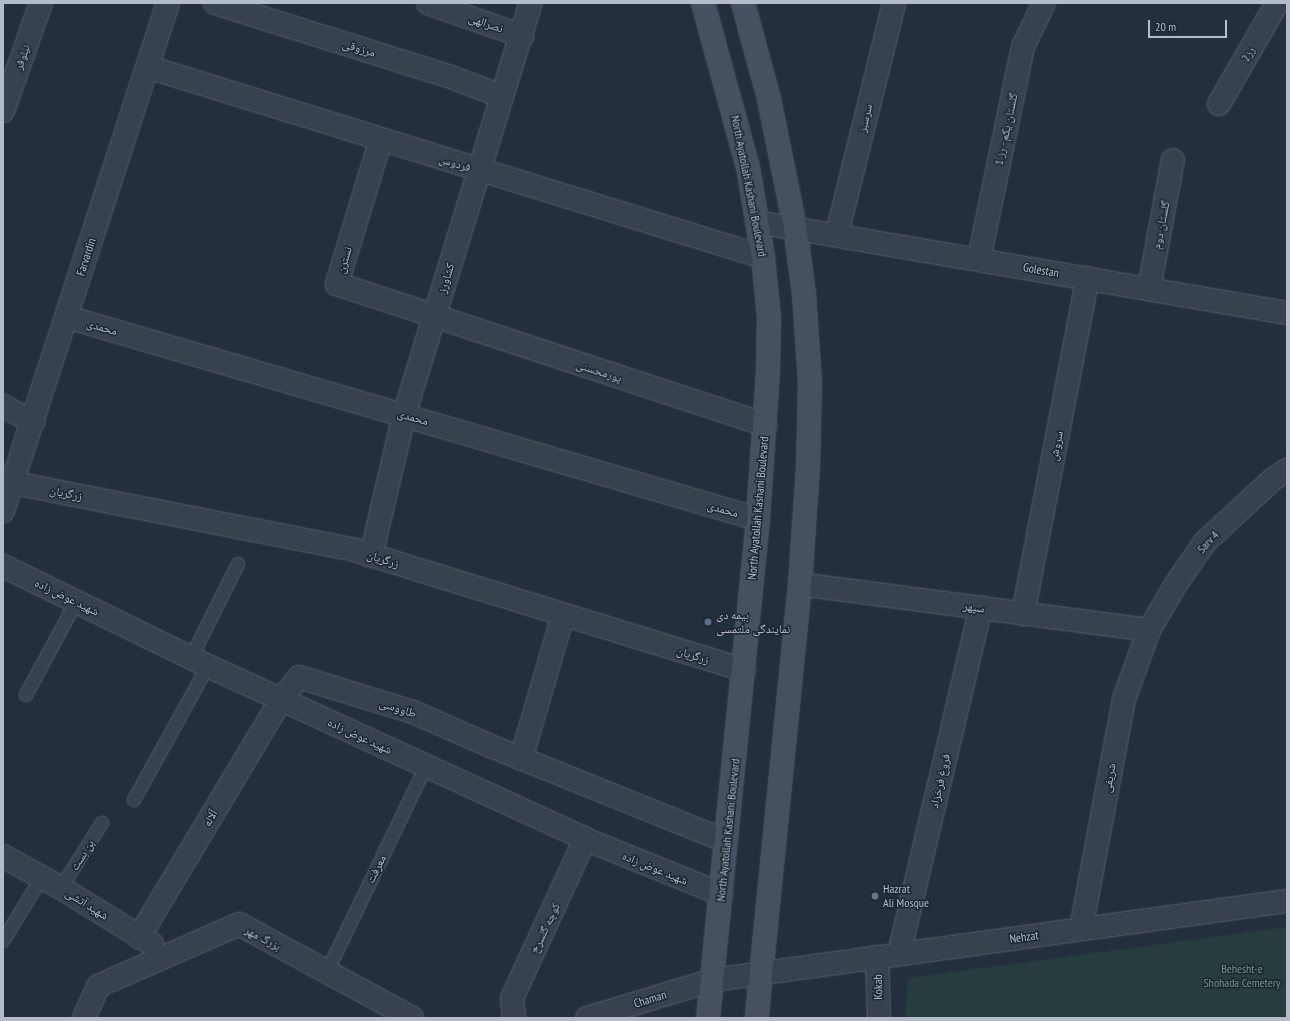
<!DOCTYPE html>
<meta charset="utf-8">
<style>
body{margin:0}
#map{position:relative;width:1290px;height:1021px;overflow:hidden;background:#242f3e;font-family:"PT Sans Narrow","Noto Naskh Arabic",sans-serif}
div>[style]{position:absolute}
.green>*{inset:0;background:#263c3f}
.roads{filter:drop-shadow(0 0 1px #565f6c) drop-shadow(0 0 1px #565f6c)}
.service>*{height:12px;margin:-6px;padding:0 6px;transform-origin:6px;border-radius:6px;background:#38414e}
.minor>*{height:22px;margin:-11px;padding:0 11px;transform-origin:11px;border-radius:11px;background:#38414e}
.tertiary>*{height:22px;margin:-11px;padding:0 11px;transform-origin:11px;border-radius:11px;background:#38414e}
.secondary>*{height:22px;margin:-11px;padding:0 11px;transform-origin:11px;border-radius:11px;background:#465061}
.dots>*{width:11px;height:11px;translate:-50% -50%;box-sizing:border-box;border:2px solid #1d2633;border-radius:50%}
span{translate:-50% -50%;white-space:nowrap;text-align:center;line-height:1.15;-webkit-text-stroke:3px #1d2633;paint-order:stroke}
.street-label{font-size:12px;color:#b4bcc9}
.poi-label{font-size:12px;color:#b4bcc9}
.left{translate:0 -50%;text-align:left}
.park-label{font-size:12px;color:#6b9a76}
.frame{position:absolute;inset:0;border:4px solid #b4bcc9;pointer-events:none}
.scale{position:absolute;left:1148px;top:20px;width:79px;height:18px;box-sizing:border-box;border:2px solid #b4bcc9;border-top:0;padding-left:5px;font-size:12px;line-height:14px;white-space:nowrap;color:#b4bcc9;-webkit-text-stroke:3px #1d2633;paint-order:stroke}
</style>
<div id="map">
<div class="green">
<div style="clip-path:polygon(1287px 927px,1287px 1018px,905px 1018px,908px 978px)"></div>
</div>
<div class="roads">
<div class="service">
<div style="left:191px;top:658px;width:105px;rotate:-63.4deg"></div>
<div style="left:26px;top:695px;width:106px;rotate:-61.7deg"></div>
<div style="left:134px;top:800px;width:153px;rotate:-61.1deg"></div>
<div style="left:61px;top:888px;width:77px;rotate:-57.8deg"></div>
<div style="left:3px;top:941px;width:75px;rotate:-58.6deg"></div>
<div style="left:327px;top:972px;width:229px;rotate:-64.3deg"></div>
</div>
<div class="minor">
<div style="left:215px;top:3px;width:247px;rotate:17.4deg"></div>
<div style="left:451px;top:77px;width:53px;rotate:20.8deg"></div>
<div style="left:428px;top:3px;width:100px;rotate:19.3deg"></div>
<div style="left:148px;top:67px;width:644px;rotate:17.17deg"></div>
<div style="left:1219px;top:104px;width:116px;rotate:-60.1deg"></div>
<div style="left:3px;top:111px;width:114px;rotate:-70.6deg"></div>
<div style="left:381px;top:139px;width:152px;rotate:106.9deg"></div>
<div style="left:337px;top:284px;width:451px;rotate:18.2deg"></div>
<div style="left:757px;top:222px;width:538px;rotate:9.74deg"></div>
<div style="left:837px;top:234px;width:238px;rotate:-76.1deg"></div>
<div style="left:979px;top:259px;width:217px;rotate:-78.3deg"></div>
<div style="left:1023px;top:47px;width:49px;rotate:-64.5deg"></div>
<div style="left:1149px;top:289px;width:131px;rotate:-79.5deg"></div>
<div style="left:67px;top:317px;width:720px;rotate:16.3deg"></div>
<div style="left:3px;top:406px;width:34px;rotate:28deg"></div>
<div style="left:14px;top:483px;width:347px;rotate:11.1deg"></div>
<div style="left:354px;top:550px;width:408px;rotate:17.1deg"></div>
<div style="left:371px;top:556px;width:145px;rotate:-76.8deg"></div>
<div style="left:404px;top:415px;width:431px;rotate:-72.9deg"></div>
<div style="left:3px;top:566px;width:228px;rotate:26deg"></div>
<div style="left:208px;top:666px;width:415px;rotate:24.6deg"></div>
<div style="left:585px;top:839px;width:147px;rotate:22deg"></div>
<div style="left:800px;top:584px;width:352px;rotate:7.5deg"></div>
<div style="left:1023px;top:614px;width:342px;rotate:-79.1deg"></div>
<div style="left:521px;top:759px;width:150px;rotate:-73.7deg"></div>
<div style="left:3px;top:856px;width:66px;rotate:28.9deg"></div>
<div style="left:61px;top:888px;width:107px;rotate:31.6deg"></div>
<div style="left:1081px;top:929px;width:234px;rotate:-79.4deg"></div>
<div style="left:1124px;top:699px;width:73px;rotate:-70.1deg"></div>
<div style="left:1149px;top:630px;width:53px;rotate:-59.6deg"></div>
<div style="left:1176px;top:584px;width:51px;rotate:-55.4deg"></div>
<div style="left:1205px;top:542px;width:93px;rotate:-42.8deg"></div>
<div style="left:1273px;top:479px;width:17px;rotate:-33deg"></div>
<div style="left:139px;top:937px;width:276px;rotate:-59.1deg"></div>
<div style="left:281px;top:700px;width:29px;rotate:-52deg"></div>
<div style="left:299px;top:677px;width:119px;rotate:17.1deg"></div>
<div style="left:413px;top:712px;width:87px;rotate:23.6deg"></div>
<div style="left:493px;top:747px;width:251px;rotate:22deg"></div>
<div style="left:899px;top:954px;width:356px;rotate:-76.7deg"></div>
<div style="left:877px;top:957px;width:61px;rotate:88.1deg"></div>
<div style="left:84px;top:1018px;width:35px;rotate:-66deg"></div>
<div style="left:98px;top:986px;width:154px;rotate:-23.7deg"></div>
<div style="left:239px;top:924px;width:197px;rotate:28.5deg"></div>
<div style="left:514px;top:1018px;width:20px;rotate:-96deg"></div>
<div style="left:512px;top:998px;width:175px;rotate:-65.3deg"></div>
</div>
<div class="tertiary">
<div style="left:3px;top:511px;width:534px;rotate:-72.01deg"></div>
<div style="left:587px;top:1018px;width:132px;rotate:-16.8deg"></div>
<div style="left:713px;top:980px;width:579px;rotate:-7.84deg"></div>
</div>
<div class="secondary">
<div style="left:703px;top:3px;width:170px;rotate:74.7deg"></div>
<div style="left:748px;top:167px;width:91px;rotate:80.5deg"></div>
<div style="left:763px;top:257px;width:60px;rotate:84.3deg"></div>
<div style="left:769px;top:317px;width:54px;rotate:91.1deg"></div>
<div style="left:768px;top:371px;width:148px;rotate:93.9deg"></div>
<div style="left:758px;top:519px;width:501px;rotate:95.72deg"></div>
<div style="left:743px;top:3px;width:99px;rotate:74.8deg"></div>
<div style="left:769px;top:99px;width:131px;rotate:78.5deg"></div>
<div style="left:795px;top:227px;width:68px;rotate:82.3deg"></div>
<div style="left:804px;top:294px;width:88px;rotate:86.1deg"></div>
<div style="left:810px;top:382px;width:85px;rotate:91.3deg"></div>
<div style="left:808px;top:467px;width:117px;rotate:93.9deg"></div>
<div style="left:800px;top:584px;width:436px;rotate:95.7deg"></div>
</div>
</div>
<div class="dots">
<div style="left:708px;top:622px;background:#5c6f8a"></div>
<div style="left:875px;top:896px;background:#6b7280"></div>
</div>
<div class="street-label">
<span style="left:486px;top:23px;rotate:19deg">نصرالهی</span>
<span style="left:359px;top:48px;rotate:17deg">مرزوقی</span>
<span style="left:1248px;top:54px;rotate:-60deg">رز2</span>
<span style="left:22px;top:57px;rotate:-71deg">نیلوفر</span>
<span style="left:865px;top:118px;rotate:-77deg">سرسبز</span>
<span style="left:1006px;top:129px;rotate:-78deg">گلستان یکم - رز 1</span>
<span style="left:455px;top:163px;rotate:17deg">فردوس</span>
<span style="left:749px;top:186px;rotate:79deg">North Ayatollah Kashani Boulevard</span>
<span style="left:1161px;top:225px;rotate:-79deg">گلستان دوم</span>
<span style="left:86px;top:257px;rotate:-72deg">Farvardin</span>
<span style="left:344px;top:260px;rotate:-73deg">نسترن</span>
<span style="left:1041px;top:270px;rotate:10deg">Golestan</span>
<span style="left:446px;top:278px;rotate:-73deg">کشاورز</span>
<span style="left:102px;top:327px;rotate:16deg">محمدی</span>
<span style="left:599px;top:371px;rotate:18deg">پورمحسنی</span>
<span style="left:413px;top:417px;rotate:16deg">محمدی</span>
<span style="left:1056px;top:446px;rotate:-79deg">سروش</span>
<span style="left:66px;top:493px;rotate:11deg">زرگریان</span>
<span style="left:758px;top:508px;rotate:-85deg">North Ayatollah Kashani Boulevard</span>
<span style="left:723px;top:509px;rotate:16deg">محمدی</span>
<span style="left:1208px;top:542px;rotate:-48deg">Sarv 4</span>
<span style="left:383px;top:559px;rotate:17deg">زرگریان</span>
<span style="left:67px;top:597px;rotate:26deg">شهید عوض زاده</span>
<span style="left:974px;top:607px;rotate:8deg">سپهر</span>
<span style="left:693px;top:655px;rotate:17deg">زرگریان</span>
<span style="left:398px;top:708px;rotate:18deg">طاووسی</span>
<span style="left:360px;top:736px;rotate:25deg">شهید عوض زاده</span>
<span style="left:1109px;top:778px;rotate:-80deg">شریفی</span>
<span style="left:940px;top:781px;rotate:-77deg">فروغ فرخزاد</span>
<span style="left:210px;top:818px;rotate:-59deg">آلاله</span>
<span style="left:728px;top:830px;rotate:-84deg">North Ayatollah Kashani Boulevard</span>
<span style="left:82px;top:855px;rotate:-58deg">بن بست</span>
<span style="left:655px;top:868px;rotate:22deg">شهید عوض زاده</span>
<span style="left:376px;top:869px;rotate:-64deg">معرفت</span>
<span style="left:87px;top:904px;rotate:32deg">شهید آتشی</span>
<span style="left:545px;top:928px;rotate:-65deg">کوچه گلسرخ</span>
<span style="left:1024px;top:937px;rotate:-8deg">Nehzat</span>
<span style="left:263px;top:938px;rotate:28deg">بزرگ مهر</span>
<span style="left:878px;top:987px;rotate:-91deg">Kokab</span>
<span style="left:650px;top:999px;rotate:-17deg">Chaman</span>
</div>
<div class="poi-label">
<span class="left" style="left:716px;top:622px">بیمه دی<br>نمایندگی ملتمسی</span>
<span class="left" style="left:883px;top:896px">Hazrat<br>Ali Mosque</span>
</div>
<div class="park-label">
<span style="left:1242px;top:976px">Behesht-e<br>Shohada Cemetery</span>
</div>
<div class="frame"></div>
<div class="scale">20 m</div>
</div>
